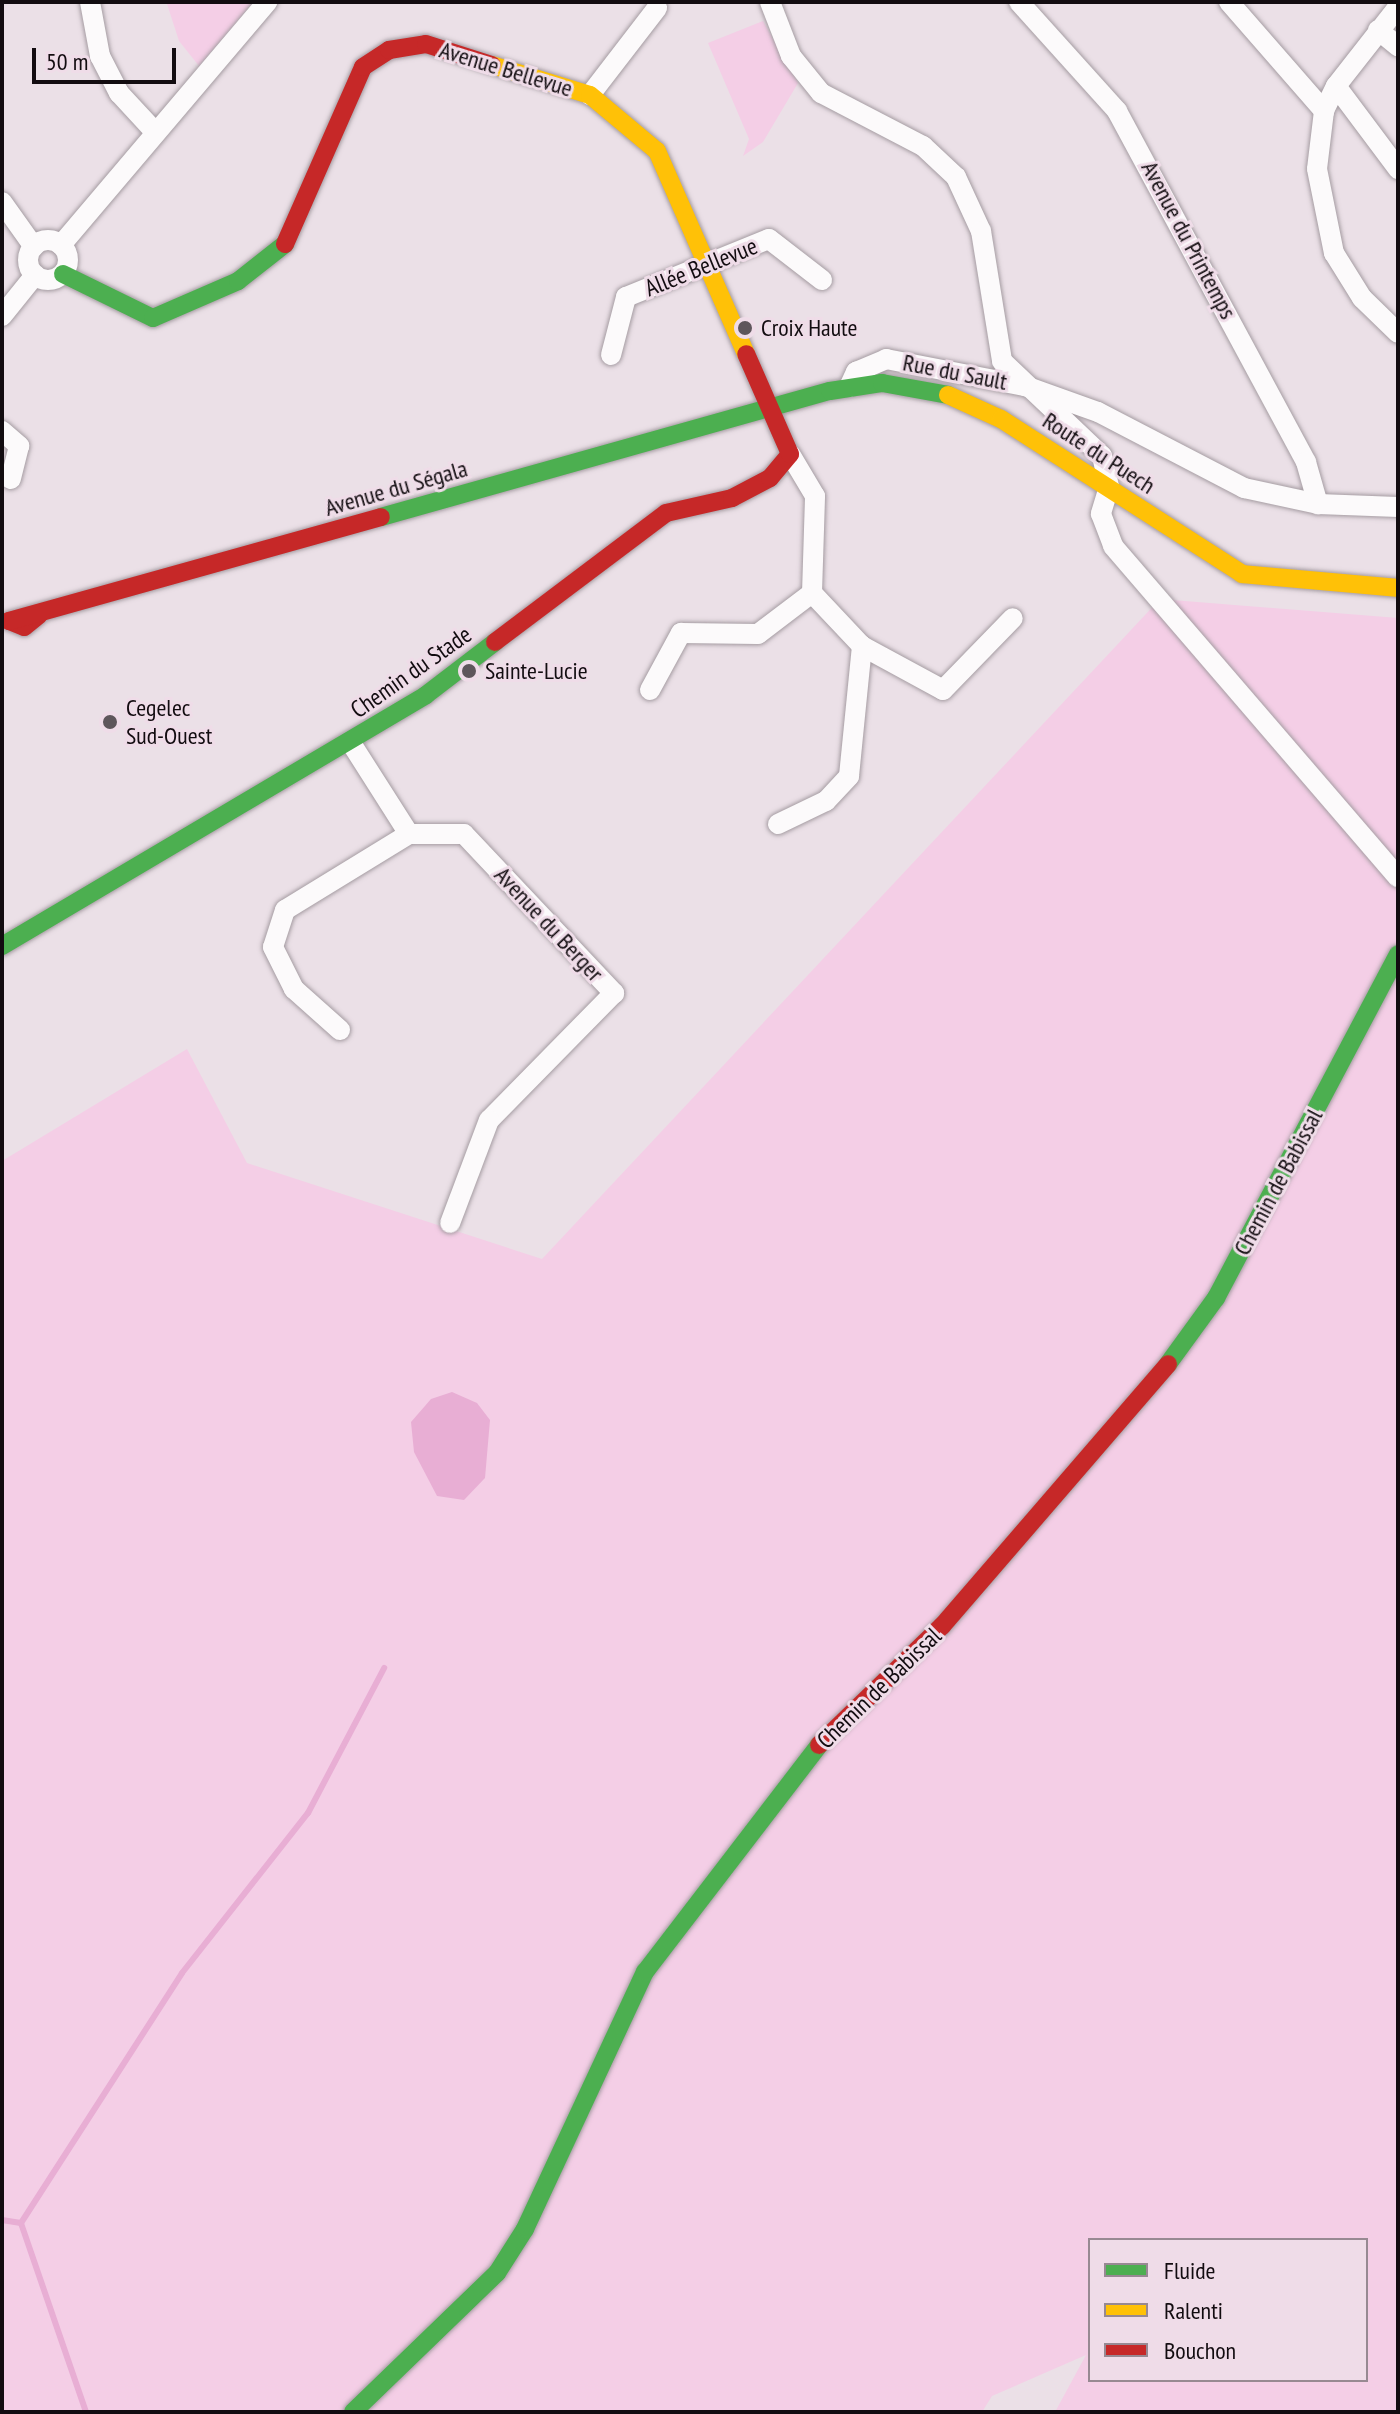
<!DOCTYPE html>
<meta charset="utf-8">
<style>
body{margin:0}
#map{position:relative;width:1400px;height:2414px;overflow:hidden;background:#ebe0e7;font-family:"PT Sans Narrow",sans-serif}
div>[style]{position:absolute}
.green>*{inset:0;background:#f4cee6}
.water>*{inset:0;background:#e8aed4}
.stream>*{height:6px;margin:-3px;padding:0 3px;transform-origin:3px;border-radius:3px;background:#e8aed4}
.roads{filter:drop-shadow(0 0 2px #a59ca2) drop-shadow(0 0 2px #a59ca2)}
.street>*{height:20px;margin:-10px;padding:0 10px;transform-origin:10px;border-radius:10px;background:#fcfafb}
.street>.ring{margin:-10px;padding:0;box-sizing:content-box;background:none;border:20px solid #fcfafb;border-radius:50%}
.fast>*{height:18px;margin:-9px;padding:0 9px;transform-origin:9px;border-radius:9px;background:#4caf50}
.slow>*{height:18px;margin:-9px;padding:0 9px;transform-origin:9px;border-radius:9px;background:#ffc107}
.jam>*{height:18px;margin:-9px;padding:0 9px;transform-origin:9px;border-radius:9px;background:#c62828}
.dots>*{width:22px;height:22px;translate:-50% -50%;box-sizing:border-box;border:4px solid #efdce8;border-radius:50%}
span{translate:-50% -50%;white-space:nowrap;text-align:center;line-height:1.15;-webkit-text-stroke:6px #efdce8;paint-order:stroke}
.street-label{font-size:24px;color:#120c10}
.poi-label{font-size:24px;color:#120c10}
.left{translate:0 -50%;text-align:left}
.frame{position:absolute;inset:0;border:4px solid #120c10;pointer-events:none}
.legend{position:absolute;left:1088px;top:2238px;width:280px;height:144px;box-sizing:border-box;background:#efdce8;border:2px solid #978992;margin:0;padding:10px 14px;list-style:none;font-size:24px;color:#120c10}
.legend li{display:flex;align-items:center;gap:16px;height:40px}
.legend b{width:40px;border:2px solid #978992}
.scale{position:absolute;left:32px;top:48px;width:144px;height:36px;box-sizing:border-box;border:4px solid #120c10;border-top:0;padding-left:10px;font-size:24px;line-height:28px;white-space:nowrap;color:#120c10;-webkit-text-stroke:6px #efdce8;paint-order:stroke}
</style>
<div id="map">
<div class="green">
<div style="clip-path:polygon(253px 2px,199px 66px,179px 41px,167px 4px)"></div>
<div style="clip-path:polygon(763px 21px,798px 83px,763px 142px,743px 156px,749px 139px,708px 43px)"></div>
<div style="clip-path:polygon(evenodd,1160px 599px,1398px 618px,1398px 2412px,1055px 2412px,1086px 2355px,992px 2396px,982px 2412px,2px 2412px,2px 1161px,187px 1049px,247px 1163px,542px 1259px,1160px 599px,1090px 2240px,1366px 2240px,1366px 2380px,1090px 2380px,1090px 2240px)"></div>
</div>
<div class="water">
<div style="clip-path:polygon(452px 1392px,477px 1403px,490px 1420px,485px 1478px,464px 1500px,437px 1496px,414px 1452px,411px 1422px,431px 1399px)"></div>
</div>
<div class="stream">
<div style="left:2px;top:2220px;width:19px;rotate:9deg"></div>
<div style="left:86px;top:2412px;width:200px;rotate:-109deg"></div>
<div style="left:21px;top:2223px;width:297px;rotate:-57.2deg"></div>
<div style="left:182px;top:1973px;width:204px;rotate:-51.8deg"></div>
<div style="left:308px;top:1813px;width:164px;rotate:-62.3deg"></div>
</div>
<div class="roads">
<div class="street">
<div style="left:90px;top:2px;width:55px;rotate:79.5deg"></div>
<div style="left:100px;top:56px;width:42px;rotate:62.8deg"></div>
<div style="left:119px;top:93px;width:54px;rotate:47.2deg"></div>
<div style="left:770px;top:2px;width:58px;rotate:68.7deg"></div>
<div style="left:791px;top:56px;width:48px;rotate:51deg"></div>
<div style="left:821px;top:93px;width:115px;rotate:27.5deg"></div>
<div style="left:923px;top:146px;width:45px;rotate:43.2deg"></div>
<div style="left:956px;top:177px;width:60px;rotate:65.2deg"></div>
<div style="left:981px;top:231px;width:132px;rotate:80.8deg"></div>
<div style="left:1002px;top:361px;width:138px;rotate:43.5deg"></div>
<div style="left:1102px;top:456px;width:32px;rotate:77deg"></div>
<div style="left:1109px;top:487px;width:28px;rotate:107deg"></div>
<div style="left:1101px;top:514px;width:34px;rotate:69deg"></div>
<div style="left:1113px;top:546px;width:437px;rotate:49.3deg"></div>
<div style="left:1019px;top:2px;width:147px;rotate:48deg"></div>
<div style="left:1117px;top:111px;width:399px;rotate:61.7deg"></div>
<div style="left:1306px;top:462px;width:44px;rotate:74.1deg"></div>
<div style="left:1229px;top:2px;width:145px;rotate:48.9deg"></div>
<div style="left:1398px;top:7px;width:100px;rotate:128.1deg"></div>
<div style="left:1336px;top:86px;width:28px;rotate:116deg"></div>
<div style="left:1324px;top:111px;width:58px;rotate:96.9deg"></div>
<div style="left:1317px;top:169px;width:86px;rotate:78.6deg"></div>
<div style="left:1334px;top:253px;width:53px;rotate:58.1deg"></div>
<div style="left:1362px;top:298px;width:50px;rotate:44.2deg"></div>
<div style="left:1378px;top:30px;width:26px;rotate:39deg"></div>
<div style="left:1336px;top:86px;width:104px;rotate:53.2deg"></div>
<div style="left:590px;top:95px;width:110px;rotate:-52.4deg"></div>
<div style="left:2px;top:202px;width:55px;rotate:54.6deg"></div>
<div class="ring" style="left:28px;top:240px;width:20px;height:20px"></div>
<div style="left:61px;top:245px;width:319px;rotate:-49.7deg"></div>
<div style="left:2px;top:316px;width:53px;rotate:-51.2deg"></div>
<div style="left:611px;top:355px;width:60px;rotate:-75.5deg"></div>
<div style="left:626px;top:297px;width:154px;rotate:-22.1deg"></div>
<div style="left:769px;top:239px;width:67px;rotate:37.7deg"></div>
<div style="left:849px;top:387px;width:17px;rotate:-65deg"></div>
<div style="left:856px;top:372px;width:33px;rotate:-23deg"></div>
<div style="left:886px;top:359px;width:142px;rotate:11deg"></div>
<div style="left:1025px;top:386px;width:77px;rotate:19.6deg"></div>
<div style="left:1098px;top:412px;width:165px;rotate:27.5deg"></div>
<div style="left:1244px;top:488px;width:76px;rotate:12.2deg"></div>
<div style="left:1318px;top:504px;width:80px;rotate:2.1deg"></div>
<div style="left:2px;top:431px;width:23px;rotate:41deg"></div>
<div style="left:19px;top:446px;width:34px;rotate:104deg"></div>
<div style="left:862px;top:646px;width:92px;rotate:28.5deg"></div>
<div style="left:943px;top:690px;width:100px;rotate:-45.8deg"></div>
<div style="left:650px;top:690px;width:65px;rotate:-61.5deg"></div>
<div style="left:681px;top:633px;width:77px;rotate:0.7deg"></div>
<div style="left:758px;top:634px;width:68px;rotate:-37.2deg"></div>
<div style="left:812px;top:593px;width:97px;rotate:-88.2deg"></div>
<div style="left:815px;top:496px;width:49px;rotate:-120.8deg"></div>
<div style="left:351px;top:743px;width:108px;rotate:57.5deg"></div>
<div style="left:409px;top:834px;width:55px"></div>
<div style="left:464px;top:834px;width:219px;rotate:46.7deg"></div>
<div style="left:614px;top:993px;width:178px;rotate:134.5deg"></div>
<div style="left:489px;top:1120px;width:110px;rotate:110.7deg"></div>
<div style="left:778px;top:824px;width:53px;rotate:-25.6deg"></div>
<div style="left:826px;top:801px;width:34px;rotate:-47deg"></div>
<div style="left:849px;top:776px;width:131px;rotate:-84.3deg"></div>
<div style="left:862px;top:646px;width:73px;rotate:-133.3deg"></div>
<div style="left:340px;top:1030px;width:62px;rotate:-138.3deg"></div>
<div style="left:294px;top:989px;width:47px;rotate:-116.6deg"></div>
<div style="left:273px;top:947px;width:39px;rotate:-72deg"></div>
<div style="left:285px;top:910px;width:145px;rotate:-31.5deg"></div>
</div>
<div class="fast">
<div style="left:63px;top:274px;width:100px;rotate:26.1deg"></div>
<div style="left:153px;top:318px;width:93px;rotate:-23.5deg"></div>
<div style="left:238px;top:281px;width:60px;rotate:-38.2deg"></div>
<div style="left:381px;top:517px;width:466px;rotate:-15.7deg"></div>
<div style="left:830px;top:391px;width:53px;rotate:-8.7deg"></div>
<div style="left:882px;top:383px;width:67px;rotate:10.3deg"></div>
<div style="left:2px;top:946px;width:493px;rotate:-30.6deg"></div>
<div style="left:426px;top:695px;width:87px;rotate:-37.5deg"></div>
<div style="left:1168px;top:1364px;width:82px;rotate:-54deg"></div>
<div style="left:1216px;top:1298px;width:389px;rotate:-62.1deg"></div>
<div style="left:353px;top:2412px;width:200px;rotate:-44deg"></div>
<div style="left:497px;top:2273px;width:52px;rotate:-57.5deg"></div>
<div style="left:525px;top:2229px;width:284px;rotate:-65deg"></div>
<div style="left:645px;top:1972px;width:286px;rotate:-52.5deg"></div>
</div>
<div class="slow">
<div style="left:492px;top:65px;width:102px;rotate:17deg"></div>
<div style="left:590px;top:95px;width:87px;rotate:39.9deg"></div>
<div style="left:657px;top:151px;width:222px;rotate:66.3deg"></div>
<div style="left:948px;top:395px;width:58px;rotate:24.4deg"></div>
<div style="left:1001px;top:419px;width:287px;rotate:32.7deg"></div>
<div style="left:1242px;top:574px;width:157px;rotate:5.1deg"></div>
</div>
<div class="jam">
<div style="left:285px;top:244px;width:193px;rotate:-66.2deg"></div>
<div style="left:363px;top:67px;width:31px;rotate:-33deg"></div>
<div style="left:389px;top:50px;width:37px;rotate:-9deg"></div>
<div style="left:426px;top:44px;width:69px;rotate:17.7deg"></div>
<div style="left:39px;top:615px;width:19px;rotate:141deg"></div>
<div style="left:24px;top:627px;width:16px;rotate:-158deg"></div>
<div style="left:9px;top:621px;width:386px;rotate:-15.6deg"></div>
<div style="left:495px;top:642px;width:214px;rotate:-37deg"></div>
<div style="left:666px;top:513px;width:68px;rotate:-12.8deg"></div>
<div style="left:732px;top:498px;width:43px;rotate:-27.8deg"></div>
<div style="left:770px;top:478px;width:31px;rotate:-50deg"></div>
<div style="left:790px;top:454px;width:109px;rotate:-113.7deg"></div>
<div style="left:819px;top:1745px;width:171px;rotate:-44.1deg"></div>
<div style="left:942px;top:1626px;width:346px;rotate:-49.2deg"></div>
</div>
</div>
<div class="dots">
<div style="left:745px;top:328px;background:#5e565b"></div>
<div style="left:469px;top:671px;background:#5e565b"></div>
<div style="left:110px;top:722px;background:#5e565b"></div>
</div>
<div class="street-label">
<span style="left:506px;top:69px;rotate:17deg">Avenue Bellevue</span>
<span style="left:1189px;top:240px;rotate:62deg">Avenue du Printemps</span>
<span style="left:701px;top:267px;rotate:-22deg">Allée Bellevue</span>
<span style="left:955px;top:372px;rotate:11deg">Rue du Sault</span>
<span style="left:1099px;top:453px;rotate:33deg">Route du Puech</span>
<span style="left:396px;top:488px;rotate:-16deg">Avenue du Ségala</span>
<span style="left:411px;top:672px;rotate:-35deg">Chemin du Stade</span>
<span style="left:549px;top:924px;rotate:47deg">Avenue du Berger</span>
<span style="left:1278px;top:1182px;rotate:-62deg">Chemin de Babissal</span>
<span style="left:879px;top:1688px;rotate:-44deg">Chemin de Babissal</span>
</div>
<div class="poi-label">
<span class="left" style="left:761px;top:328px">Croix Haute</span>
<span class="left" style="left:485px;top:671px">Sainte-Lucie</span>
<span class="left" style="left:126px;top:722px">Cegelec<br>Sud-Ouest</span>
</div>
<div class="frame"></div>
<ul class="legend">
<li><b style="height:10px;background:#4caf50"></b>Fluide</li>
<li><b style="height:10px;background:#ffc107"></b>Ralenti</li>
<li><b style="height:10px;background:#c62828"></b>Bouchon</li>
</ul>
<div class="scale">50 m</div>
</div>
